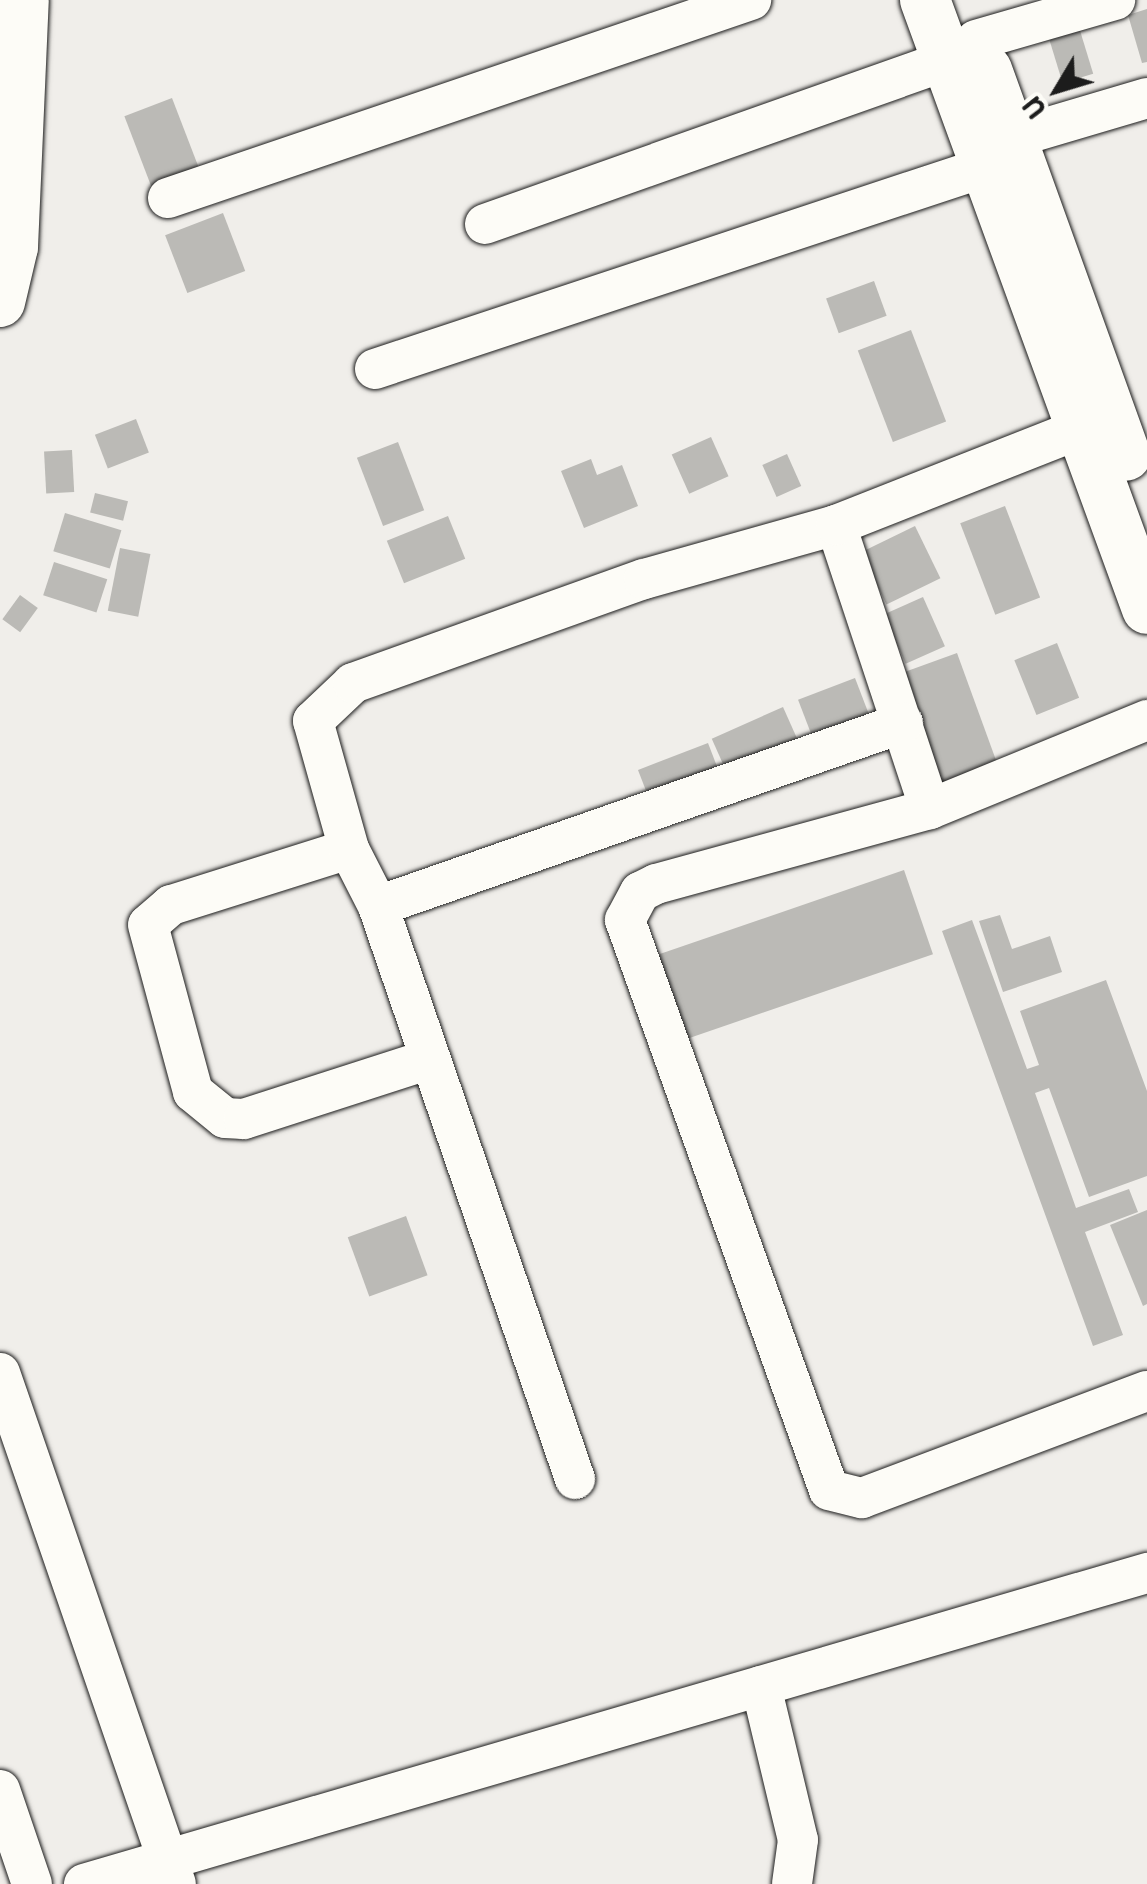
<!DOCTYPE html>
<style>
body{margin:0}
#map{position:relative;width:1147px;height:1884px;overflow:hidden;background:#f0eeea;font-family:Mali,sans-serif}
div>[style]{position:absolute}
.building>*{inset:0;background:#bbbab6;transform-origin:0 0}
.roads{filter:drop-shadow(0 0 2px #1c1c1c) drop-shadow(0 0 2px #1c1c1c)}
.minor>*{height:40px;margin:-20px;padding:0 20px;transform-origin:20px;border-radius:20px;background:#fdfcf7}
.major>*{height:50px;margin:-25px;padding:0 25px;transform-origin:25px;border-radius:25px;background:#fdfcf7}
span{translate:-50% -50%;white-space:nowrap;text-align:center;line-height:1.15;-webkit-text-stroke:8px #fdfcf7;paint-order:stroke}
.north{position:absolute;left:1007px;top:40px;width:100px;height:100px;-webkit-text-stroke:8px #fdfcf7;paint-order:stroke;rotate:232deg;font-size:28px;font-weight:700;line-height:40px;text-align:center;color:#1c1c1c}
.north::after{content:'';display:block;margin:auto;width:35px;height:45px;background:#1c1c1c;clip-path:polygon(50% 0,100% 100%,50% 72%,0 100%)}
</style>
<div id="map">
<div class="building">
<div style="clip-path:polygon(1147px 9px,1147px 62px,1142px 63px,1128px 15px)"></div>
<div style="left:1078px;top:24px;width:52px;height:32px;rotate:73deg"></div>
<div style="left:172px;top:98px;width:81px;height:51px;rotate:69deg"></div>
<div style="left:223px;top:213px;width:62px;height:62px;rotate:69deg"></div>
<div style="left:874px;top:281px;width:37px;height:51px;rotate:70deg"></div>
<div style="left:911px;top:330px;width:98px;height:57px;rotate:69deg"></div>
<div style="left:136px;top:419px;width:36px;height:44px;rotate:69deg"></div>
<div style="left:711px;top:437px;width:43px;height:43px;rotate:66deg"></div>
<div style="left:398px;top:442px;width:73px;height:44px;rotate:69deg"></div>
<div style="left:72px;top:450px;width:42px;height:28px;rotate:87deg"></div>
<div style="left:787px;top:454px;width:35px;height:27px;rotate:66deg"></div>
<div style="clip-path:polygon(591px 459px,597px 475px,622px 465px,638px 506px,584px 528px,561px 471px)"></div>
<div style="left:95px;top:493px;width:34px;height:20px;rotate:14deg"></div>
<div style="left:1005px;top:506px;width:98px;height:48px;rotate:69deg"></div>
<div style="left:65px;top:513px;width:59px;height:40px;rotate:17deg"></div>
<div style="left:448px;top:516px;width:46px;height:66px;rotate:68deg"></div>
<div style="left:915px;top:526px;width:58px;height:60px;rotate:64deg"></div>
<div style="left:120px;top:548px;width:31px;height:64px;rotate:11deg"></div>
<div style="left:54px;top:562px;width:56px;height:35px;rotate:18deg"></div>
<div style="left:20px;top:595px;width:22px;height:30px;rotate:36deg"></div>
<div style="left:923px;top:597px;width:54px;height:43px;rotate:66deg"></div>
<div style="left:1057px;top:643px;width:59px;height:46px;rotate:68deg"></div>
<div style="left:957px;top:653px;width:117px;height:58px;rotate:70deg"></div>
<div style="left:855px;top:678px;width:49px;height:61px;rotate:69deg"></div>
<div style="left:783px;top:707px;width:42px;height:78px;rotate:66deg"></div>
<div style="left:708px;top:743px;width:34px;height:75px;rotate:69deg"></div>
<div style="left:904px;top:870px;width:89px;height:276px;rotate:71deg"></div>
<div style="clip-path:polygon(1000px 915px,1012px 949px,1050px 936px,1062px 972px,1003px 992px,979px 921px)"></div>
<div style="clip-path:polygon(972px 920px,1027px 1069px,1039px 1065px,1020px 1011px,1106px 980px,1147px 1091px,1147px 1176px,1089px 1197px,1049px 1088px,1035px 1093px,1076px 1208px,1129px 1189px,1138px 1212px,1085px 1232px,1123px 1335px,1093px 1346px,942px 931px)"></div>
<div style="clip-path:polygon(1147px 1210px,1147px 1304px,1143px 1306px,1110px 1225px)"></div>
<div style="left:406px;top:1216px;width:63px;height:62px;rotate:70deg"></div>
</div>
<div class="roads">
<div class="minor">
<div style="left:976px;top:40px;width:145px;rotate:-16.1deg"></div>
<div style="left:1012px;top:138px;width:141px;rotate:-16.5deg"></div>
<div style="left:168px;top:198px;width:616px;rotate:-18.76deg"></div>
<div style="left:485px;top:224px;width:490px;rotate:-19.5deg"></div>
<div style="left:375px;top:369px;width:643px;rotate:-18.32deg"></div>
<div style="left:836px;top:525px;width:299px;rotate:71.7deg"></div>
<div style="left:1147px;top:720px;width:235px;rotate:157.7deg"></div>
<div style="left:930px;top:809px;width:284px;rotate:164.7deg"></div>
<div style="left:656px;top:884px;width:18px;rotate:153deg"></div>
<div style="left:640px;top:892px;width:32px;rotate:118deg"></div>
<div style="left:625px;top:920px;width:605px;rotate:70.31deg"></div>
<div style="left:829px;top:1490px;width:34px;rotate:14deg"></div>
<div style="left:862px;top:1498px;width:304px;rotate:-20.6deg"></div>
<div style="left:349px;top:849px;width:187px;rotate:162.5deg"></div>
<div style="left:171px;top:905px;width:30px;rotate:139deg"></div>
<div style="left:148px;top:925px;width:173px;rotate:74.9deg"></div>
<div style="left:193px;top:1092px;width:41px;rotate:39.1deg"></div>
<div style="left:225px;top:1118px;width:19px;rotate:3deg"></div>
<div style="left:244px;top:1119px;width:195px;rotate:-17.9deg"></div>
<div style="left:378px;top:906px;width:556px;rotate:-19.22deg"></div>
<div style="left:0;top:1373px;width:540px;rotate:71deg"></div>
<div style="left:575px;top:1479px;width:606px;rotate:-108.97deg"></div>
<div style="left:378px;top:906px;width:64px;rotate:-117deg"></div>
<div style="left:349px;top:849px;width:133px;rotate:-105.7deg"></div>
<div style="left:313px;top:721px;width:55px;rotate:-43.5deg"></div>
<div style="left:353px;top:683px;width:309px;rotate:-19.7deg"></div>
<div style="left:644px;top:579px;width:199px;rotate:-15.7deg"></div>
<div style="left:836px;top:525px;width:262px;rotate:-21.5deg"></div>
<div style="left:761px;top:1686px;width:158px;rotate:76.5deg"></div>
<div style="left:798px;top:1840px;width:44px;rotate:97.8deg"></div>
<div style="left:0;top:1790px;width:99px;rotate:71.2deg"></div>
<div style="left:84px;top:1884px;width:1108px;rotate:-16.31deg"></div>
</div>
<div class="major">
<div style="left:925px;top:0;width:648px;rotate:69.97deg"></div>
<div style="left:987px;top:70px;width:410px;rotate:70.2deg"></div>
<div style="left:0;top:302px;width:57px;rotate:-76.7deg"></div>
<div style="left:13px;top:247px;width:247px;rotate:-87.5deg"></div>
</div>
</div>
<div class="north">U</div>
</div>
